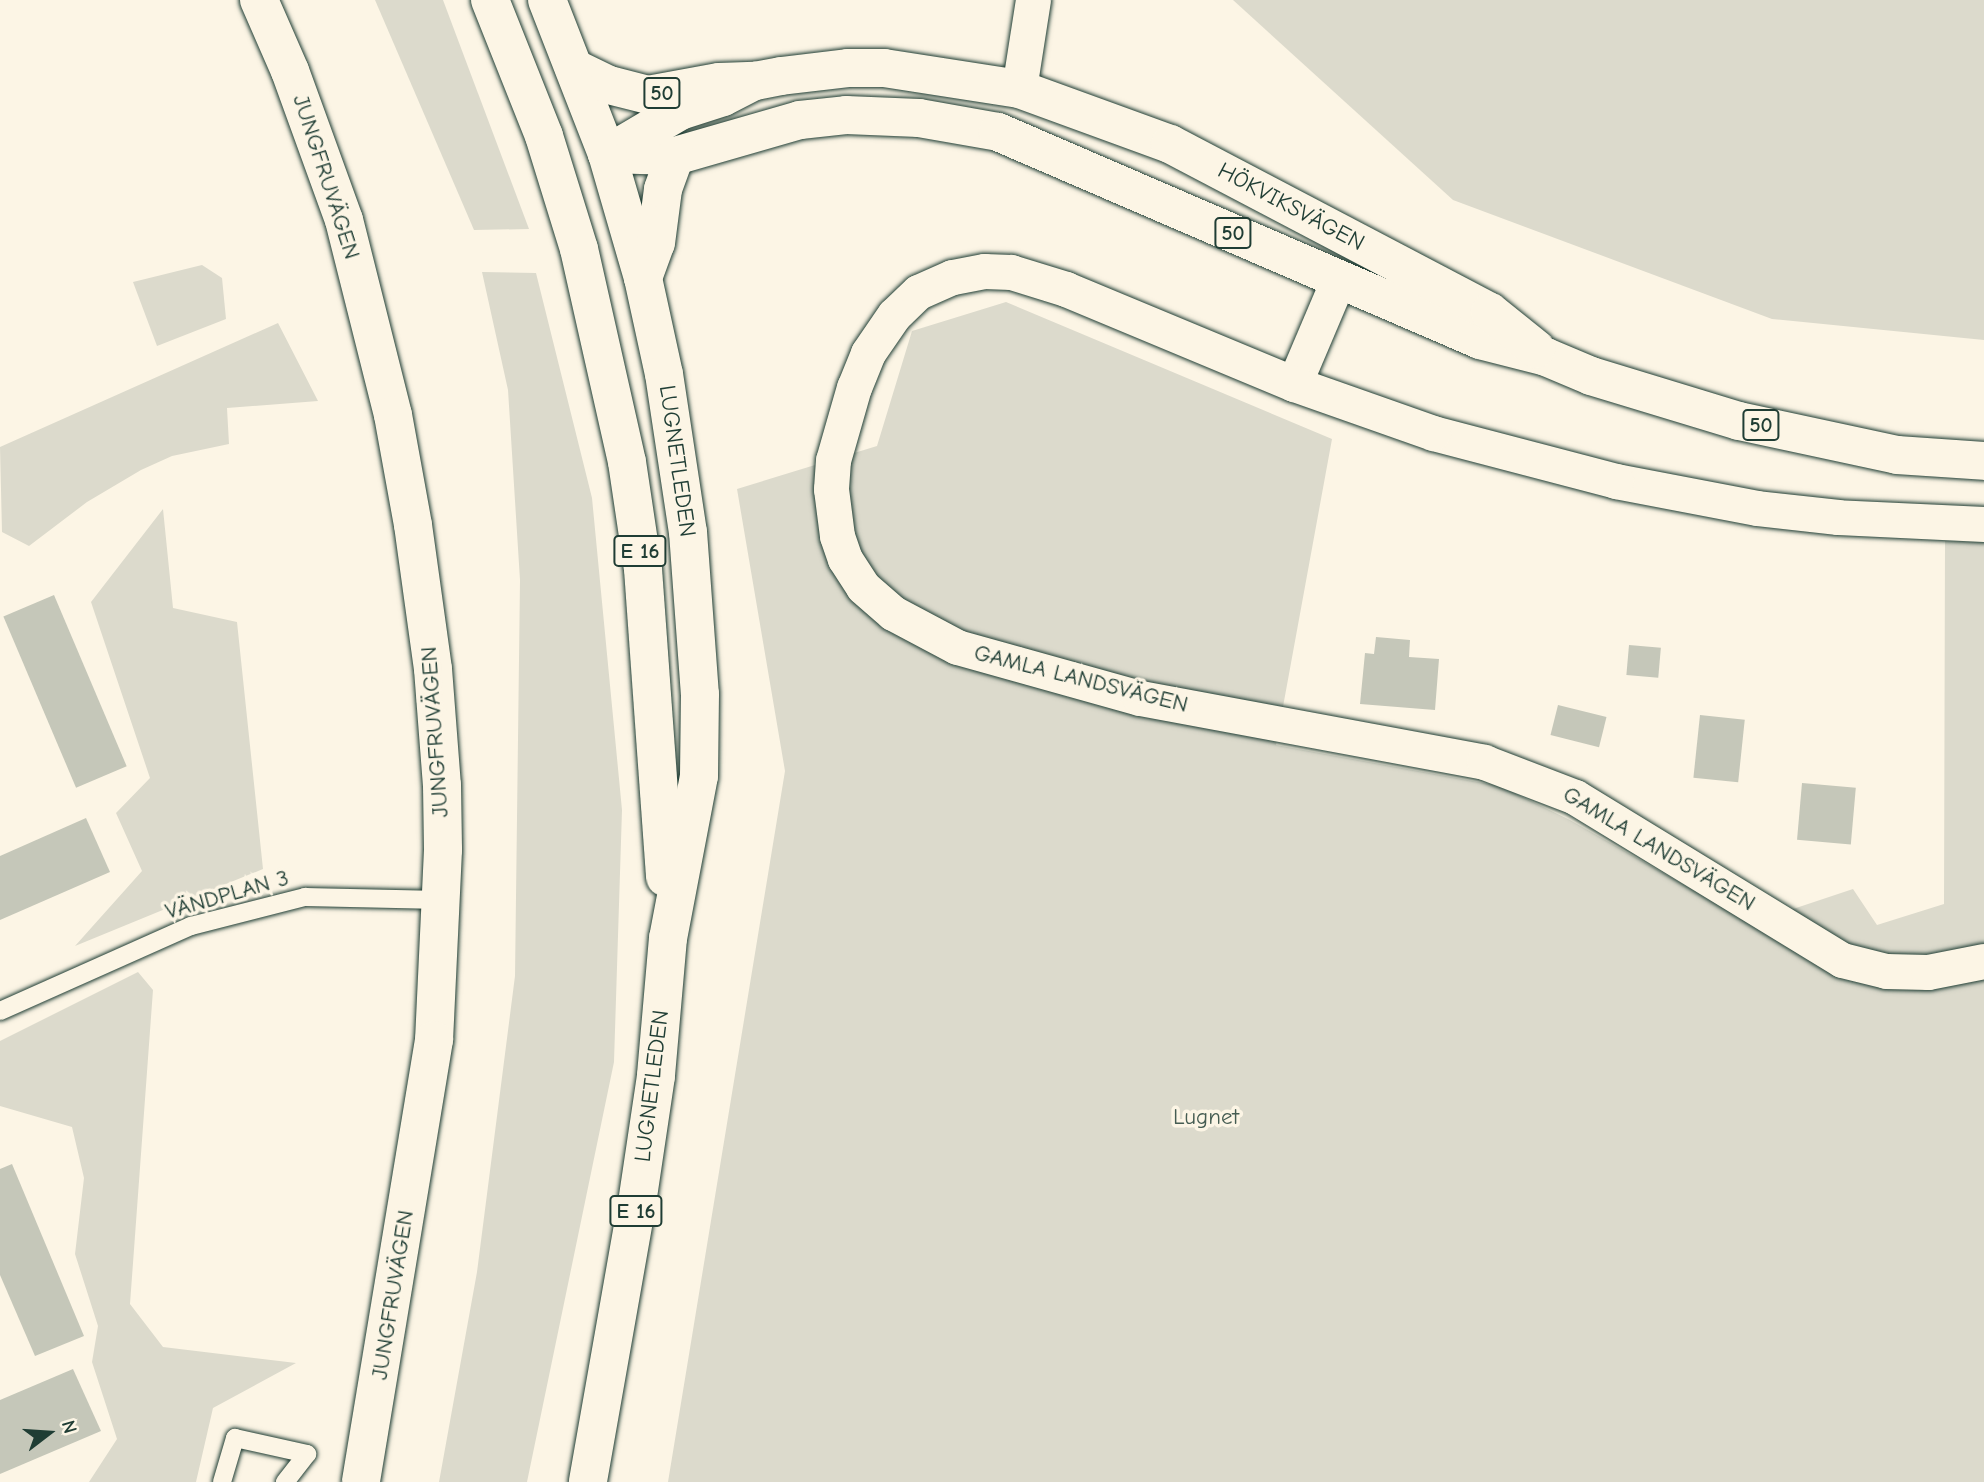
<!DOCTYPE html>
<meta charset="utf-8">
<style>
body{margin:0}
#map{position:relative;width:1984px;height:1482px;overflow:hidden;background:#fcf5e5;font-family:"Comic Neue",sans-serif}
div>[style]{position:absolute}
.green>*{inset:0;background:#dcdacc}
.building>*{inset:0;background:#c5c7b9;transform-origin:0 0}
.roads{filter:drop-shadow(0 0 2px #1f3d34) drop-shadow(0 0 2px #1f3d34)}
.lane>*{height:18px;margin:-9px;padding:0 9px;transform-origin:9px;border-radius:9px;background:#fcf5e5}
.street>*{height:35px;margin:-17.5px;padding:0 17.5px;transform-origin:17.5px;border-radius:17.5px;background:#fcf5e5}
.secondary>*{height:38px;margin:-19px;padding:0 19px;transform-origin:19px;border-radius:19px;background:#fcf5e5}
.primary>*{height:38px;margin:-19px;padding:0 19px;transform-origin:19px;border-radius:19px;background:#fcf5e5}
.highway>*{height:38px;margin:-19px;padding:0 19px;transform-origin:19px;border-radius:19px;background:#fcf5e5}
span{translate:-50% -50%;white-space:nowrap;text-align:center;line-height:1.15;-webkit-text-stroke:7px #fcf5e5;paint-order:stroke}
.shield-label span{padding:2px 5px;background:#fcf5e5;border:2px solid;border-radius:5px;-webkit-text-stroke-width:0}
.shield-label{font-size:21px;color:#1f3d34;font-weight:700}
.street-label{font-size:23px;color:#1f3d34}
.park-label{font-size:23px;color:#455c52}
.north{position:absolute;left:14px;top:1398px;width:70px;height:70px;-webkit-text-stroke:5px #fcf5e5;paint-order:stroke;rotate:73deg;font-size:19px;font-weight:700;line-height:28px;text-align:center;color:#1f3d34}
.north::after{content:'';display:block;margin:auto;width:24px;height:32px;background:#1f3d34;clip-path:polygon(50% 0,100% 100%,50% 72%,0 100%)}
</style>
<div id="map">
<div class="green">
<div style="clip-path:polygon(375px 0,443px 0,529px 229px,474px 230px)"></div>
<div style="clip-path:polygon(1233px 0,1984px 0,1984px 340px,1772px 319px,1453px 200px)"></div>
<div style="clip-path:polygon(202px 265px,222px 278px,226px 319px,157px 346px,133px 282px)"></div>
<div style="clip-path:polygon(482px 272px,536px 273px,592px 498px,622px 810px,614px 1062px,527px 1482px,439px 1482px,477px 1272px,515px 976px,520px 580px,508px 390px)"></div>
<div style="clip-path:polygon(1006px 302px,1332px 439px,1276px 745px,1500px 786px,1570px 820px,1751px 923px,1853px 889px,1877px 925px,1944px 904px,1945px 541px,1984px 542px,1984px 1482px,668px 1482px,785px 771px,737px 489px,877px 446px,912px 331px)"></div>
<div style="clip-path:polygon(278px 323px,318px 401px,227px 408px,229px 444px,172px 456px,141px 470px,87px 502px,29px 546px,2px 532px,0 447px)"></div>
<div style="clip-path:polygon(163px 509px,173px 608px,237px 622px,263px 869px,75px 946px,142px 871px,116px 813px,150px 778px,91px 602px)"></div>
<div style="clip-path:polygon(138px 972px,153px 990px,130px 1304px,163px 1347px,296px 1363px,213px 1408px,196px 1482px,89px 1482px,117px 1439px,92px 1362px,98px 1326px,75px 1254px,84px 1178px,72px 1127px,0 1106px,0 1041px)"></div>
</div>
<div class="building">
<div style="left:54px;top:595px;width:186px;height:55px;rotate:67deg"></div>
<div style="clip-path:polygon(1376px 637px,1410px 640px,1409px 657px,1439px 659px,1435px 710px,1360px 704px,1365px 653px,1374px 654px)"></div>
<div style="left:1629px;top:645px;width:32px;height:30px;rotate:5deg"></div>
<div style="left:1558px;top:705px;width:50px;height:31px;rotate:14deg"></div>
<div style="left:1700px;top:715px;width:45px;height:63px;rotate:6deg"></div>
<div style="left:1802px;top:783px;width:54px;height:57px;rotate:5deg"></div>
<div style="clip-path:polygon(86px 818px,110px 872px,0 920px,0 856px)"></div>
<div style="clip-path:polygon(12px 1164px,84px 1336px,35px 1356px,0 1275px,0 1169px)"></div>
<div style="clip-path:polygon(73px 1369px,101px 1431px,0 1474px,0 1400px)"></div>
</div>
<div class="roads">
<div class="lane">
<div style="left:0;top:1011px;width:209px;rotate:-24deg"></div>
<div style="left:191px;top:926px;width:118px;rotate:-14.3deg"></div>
<div style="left:305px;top:897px;width:136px;rotate:1.3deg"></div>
<div style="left:222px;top:1482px;width:46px;rotate:-73.5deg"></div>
<div style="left:235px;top:1438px;width:74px;rotate:12.5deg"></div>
<div style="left:307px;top:1454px;width:36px;rotate:128deg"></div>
</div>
<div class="street">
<div style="left:1019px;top:89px;width:90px;rotate:-81.1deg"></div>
<div style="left:1294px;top:384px;width:115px;rotate:-67deg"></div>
<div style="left:1984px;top:524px;width:146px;rotate:-177.3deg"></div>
<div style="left:1838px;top:517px;width:81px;rotate:-173.7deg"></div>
<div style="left:1757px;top:508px;width:144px;rotate:-169.2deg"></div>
<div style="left:1616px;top:481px;width:189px;rotate:-165.3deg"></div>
<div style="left:1433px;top:433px;width:147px;rotate:-160.6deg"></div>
<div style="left:1294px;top:384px;width:247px;rotate:-157.4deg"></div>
<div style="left:1066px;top:289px;width:58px;rotate:-162.8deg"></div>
<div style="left:1011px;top:272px;width:27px;rotate:-178deg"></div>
<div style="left:984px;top:271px;width:33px;rotate:169deg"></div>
<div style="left:952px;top:277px;width:37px;rotate:156deg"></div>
<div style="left:918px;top:292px;width:33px;rotate:136deg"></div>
<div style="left:894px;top:315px;width:46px;rotate:124.4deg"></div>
<div style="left:868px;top:353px;width:37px;rotate:112deg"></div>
<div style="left:854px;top:387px;width:76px;rotate:106deg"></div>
<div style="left:833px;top:460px;width:29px;rotate:94deg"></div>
<div style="left:831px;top:489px;width:47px;rotate:82.7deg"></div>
<div style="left:837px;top:536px;width:24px;rotate:71deg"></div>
<div style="left:845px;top:559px;width:33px;rotate:57deg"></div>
<div style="left:863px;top:587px;width:40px;rotate:41deg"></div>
<div style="left:893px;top:613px;width:72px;rotate:28deg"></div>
<div style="left:957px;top:647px;width:190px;rotate:15.6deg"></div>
<div style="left:1140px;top:698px;width:350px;rotate:10.5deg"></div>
<div style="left:1484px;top:762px;width:97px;rotate:21deg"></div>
<div style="left:1575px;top:797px;width:313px;rotate:31.4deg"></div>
<div style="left:1842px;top:960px;width:45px;rotate:14deg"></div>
<div style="left:1886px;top:971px;width:42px;rotate:1.4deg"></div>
<div style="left:1928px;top:972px;width:57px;rotate:-11.1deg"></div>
</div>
<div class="secondary">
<div style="left:259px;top:0;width:77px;rotate:66.4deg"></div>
<div style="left:290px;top:71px;width:158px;rotate:70.1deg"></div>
<div style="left:344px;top:220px;width:201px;rotate:75.9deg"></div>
<div style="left:393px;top:415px;width:112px;rotate:79.7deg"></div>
<div style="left:413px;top:525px;width:145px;rotate:82.1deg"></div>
<div style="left:433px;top:669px;width:116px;rotate:85.6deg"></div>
<div style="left:442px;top:785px;width:65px;rotate:89.1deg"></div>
<div style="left:443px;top:850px;width:190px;rotate:92.7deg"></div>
<div style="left:434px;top:1040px;width:448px;rotate:99.4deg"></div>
</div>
<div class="primary">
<div style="left:607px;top:154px;width:68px;rotate:1.7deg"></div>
<div style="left:675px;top:156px;width:130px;rotate:-16.1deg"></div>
<div style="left:800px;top:120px;width:46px;rotate:-6.2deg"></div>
<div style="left:846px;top:115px;width:73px;rotate:2.4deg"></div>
<div style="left:919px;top:118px;width:80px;rotate:10deg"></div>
<div style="left:998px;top:132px;width:525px;rotate:23.34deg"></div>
<div style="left:1480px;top:340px;width:68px;rotate:14.4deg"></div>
<div style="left:1546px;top:357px;width:49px;rotate:22.9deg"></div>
<div style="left:1591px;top:376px;width:155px;rotate:16.9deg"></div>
<div style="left:1739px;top:421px;width:162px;rotate:12.1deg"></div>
<div style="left:1897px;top:455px;width:87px;rotate:3.9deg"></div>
<div style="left:607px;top:154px;width:85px;rotate:-30.5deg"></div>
<div style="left:680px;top:111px;width:45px;rotate:-18deg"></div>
<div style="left:723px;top:97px;width:36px;rotate:-27deg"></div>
<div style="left:755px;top:81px;width:26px;rotate:-11deg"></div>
<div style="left:781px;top:76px;width:67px;rotate:-6.8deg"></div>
<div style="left:848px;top:68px;width:36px"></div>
<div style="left:884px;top:68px;width:137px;rotate:8.8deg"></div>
<div style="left:1019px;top:89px;width:161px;rotate:20deg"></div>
<div style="left:1170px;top:144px;width:361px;rotate:27.7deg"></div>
<div style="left:1490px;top:312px;width:59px;rotate:38.8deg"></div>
</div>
<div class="highway">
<div style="left:490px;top:0;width:146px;rotate:68.3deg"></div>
<div style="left:544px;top:136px;width:118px;rotate:72.8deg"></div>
<div style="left:579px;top:249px;width:218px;rotate:77.3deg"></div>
<div style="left:627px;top:462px;width:108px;rotate:81.5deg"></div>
<div style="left:643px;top:569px;width:309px;rotate:85.9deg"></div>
<div style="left:547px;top:0;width:165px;rotate:68.7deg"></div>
<div style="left:607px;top:154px;width:129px;rotate:73.8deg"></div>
<div style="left:643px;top:278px;width:98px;rotate:77.7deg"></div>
<div style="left:664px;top:374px;width:160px;rotate:81.4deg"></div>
<div style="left:688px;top:532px;width:162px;rotate:85.8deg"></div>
<div style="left:700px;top:694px;width:82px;rotate:90.7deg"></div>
<div style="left:699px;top:776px;width:165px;rotate:100.8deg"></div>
<div style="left:668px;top:938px;width:139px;rotate:95deg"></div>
<div style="left:656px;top:1076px;width:128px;rotate:98.5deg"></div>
<div style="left:637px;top:1203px;width:283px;rotate:100deg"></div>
<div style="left:574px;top:68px;width:39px;rotate:26deg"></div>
<div style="left:609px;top:85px;width:40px;rotate:14.4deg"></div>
<div style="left:648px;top:95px;width:72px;rotate:-10.4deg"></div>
<div style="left:719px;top:82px;width:36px;rotate:-2deg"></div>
<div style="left:643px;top:278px;width:37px;rotate:-70deg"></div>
<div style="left:656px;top:243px;width:54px;rotate:-82.6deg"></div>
<div style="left:663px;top:189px;width:35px;rotate:-70deg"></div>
</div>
</div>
<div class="shield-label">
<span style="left:662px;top:93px">50</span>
<span style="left:1233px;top:233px">50</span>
<span style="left:1761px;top:425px">50</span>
<span style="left:640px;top:551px">E 16</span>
<span style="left:636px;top:1211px">E 16</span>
</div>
<div class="street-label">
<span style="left:326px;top:177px;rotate:72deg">JUNGFRUVÄGEN</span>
<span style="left:1291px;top:207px;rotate:28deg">HÖKVIKSVÄGEN</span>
<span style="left:677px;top:461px;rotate:82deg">LUGNETLEDEN</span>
<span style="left:1081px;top:679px;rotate:14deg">GAMLA LANDSVÄGEN</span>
<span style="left:435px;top:732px;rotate:-94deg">JUNGFRUVÄGEN</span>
<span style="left:1659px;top:849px;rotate:31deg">GAMLA LANDSVÄGEN</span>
<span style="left:227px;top:895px;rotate:-16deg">VÄNDPLAN 3</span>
<span style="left:652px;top:1086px;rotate:-83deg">LUGNETLEDEN</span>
<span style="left:393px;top:1295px;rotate:-81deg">JUNGFRUVÄGEN</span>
</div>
<div class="park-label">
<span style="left:1206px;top:1117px">Lugnet</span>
</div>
<div class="north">N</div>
</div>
